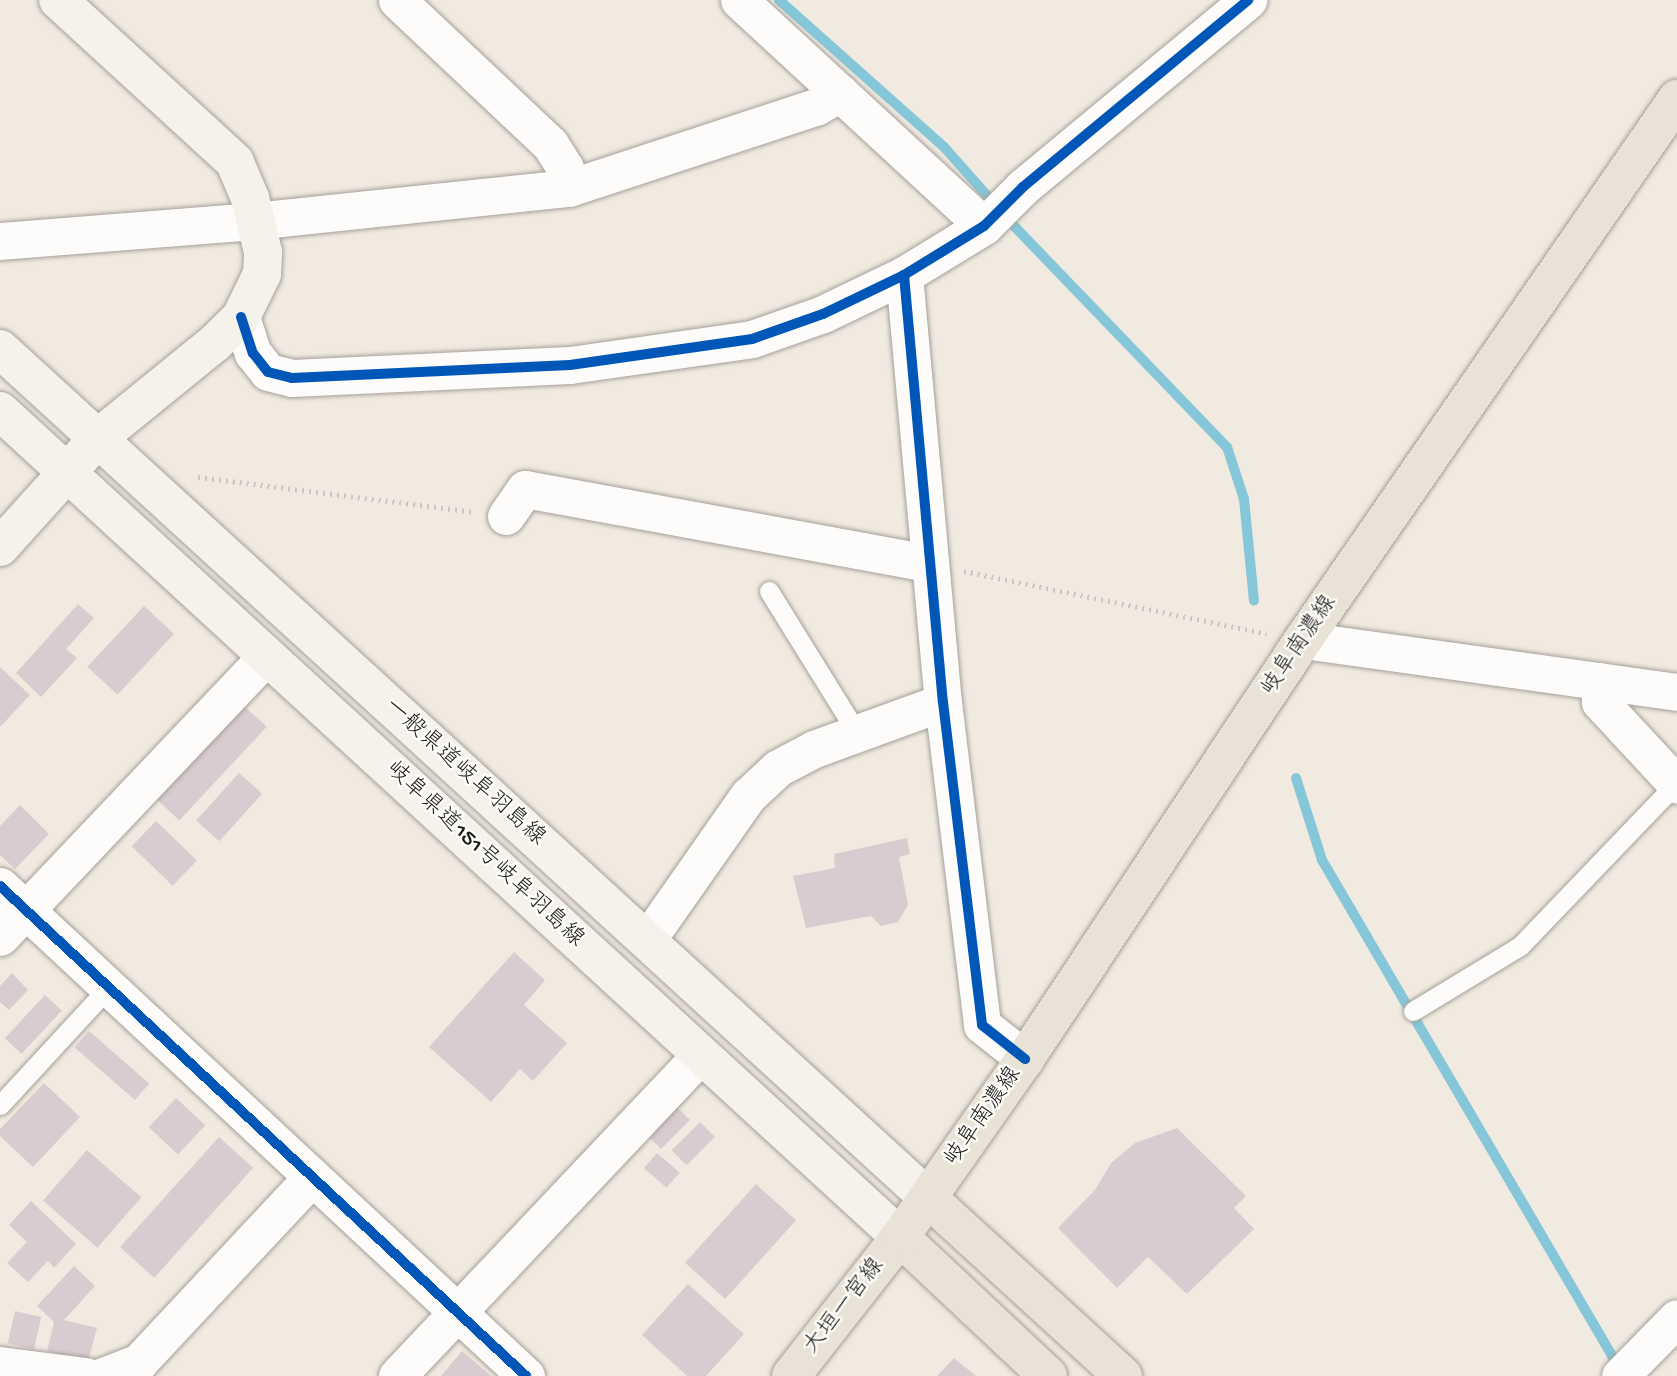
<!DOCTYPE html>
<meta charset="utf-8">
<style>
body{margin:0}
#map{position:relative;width:1677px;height:1376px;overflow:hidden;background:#f1eae0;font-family:"Gochi Hand","Klee One",sans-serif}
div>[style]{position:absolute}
.stream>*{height:10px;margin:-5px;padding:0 5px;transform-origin:5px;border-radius:5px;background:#85c6d8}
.building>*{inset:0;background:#d9ccd0;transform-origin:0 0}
.path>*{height:4.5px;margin-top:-2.25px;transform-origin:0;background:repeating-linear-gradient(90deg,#c9c7c5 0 2px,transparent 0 7px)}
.roads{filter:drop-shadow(0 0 2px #a4a09b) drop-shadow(0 0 2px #a4a09b)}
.lane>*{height:19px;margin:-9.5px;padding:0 9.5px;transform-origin:9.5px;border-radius:9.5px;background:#fdfcfa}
.street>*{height:37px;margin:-18.5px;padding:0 18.5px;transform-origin:18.5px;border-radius:18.5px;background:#fdfcfa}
.secondary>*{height:38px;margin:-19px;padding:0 19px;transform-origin:19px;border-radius:19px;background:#f5f2ec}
.primary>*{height:38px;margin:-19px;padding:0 19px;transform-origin:19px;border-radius:19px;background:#e9e2d7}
.cycleway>*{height:10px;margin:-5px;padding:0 5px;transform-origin:5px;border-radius:5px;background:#0057b8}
span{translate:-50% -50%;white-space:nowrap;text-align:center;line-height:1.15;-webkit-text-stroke:5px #fdfcf7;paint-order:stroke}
.street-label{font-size:23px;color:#1c1c1c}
</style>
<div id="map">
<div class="stream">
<div style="left:779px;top:0;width:221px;rotate:41.7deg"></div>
<div style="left:944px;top:147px;width:107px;rotate:48.4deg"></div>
<div style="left:1015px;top:227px;width:306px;rotate:46.1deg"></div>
<div style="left:1227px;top:447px;width:55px;rotate:71.9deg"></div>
<div style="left:1244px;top:499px;width:102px;rotate:84.4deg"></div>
<div style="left:1296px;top:778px;width:86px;rotate:72.4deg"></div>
<div style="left:1322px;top:860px;width:586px;rotate:59.67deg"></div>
</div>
<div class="building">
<div style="clip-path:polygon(78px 604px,94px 618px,66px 649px,77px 658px,41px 697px,16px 673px)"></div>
<div style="left:144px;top:606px;width:41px;height:83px;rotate:43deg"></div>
<div style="clip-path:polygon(0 667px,30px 695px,0 727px)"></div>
<div style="left:241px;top:703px;width:35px;height:128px;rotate:43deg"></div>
<div style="left:239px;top:773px;width:31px;height:64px;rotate:42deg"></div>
<div style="clip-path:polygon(20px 805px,49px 834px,15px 869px,0 855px,0 826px)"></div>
<div style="left:156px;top:821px;width:57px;height:35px;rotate:44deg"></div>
<div style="clip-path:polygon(907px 838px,910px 854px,899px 857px,908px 905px,898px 922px,881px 926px,871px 916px,806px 928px,793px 876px,835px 868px,834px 854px)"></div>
<div style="clip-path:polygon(514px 952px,545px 980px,524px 1005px,567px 1043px,533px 1081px,520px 1069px,491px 1102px,429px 1047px)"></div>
<div style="clip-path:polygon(12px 973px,28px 990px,9px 1010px,0 1002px,0 986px)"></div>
<div style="left:45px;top:995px;width:23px;height:59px;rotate:43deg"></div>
<div style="left:89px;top:1031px;width:80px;height:22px;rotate:41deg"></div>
<div style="clip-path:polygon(44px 1083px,80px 1117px,33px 1167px,0 1136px,0 1129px)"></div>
<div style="left:176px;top:1098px;width:40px;height:40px;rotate:43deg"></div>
<div style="left:673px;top:1103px;width:24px;height:41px;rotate:45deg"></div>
<div style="left:700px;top:1122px;width:21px;height:40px;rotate:45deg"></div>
<div style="clip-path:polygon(1177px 1128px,1246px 1196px,1234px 1208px,1254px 1229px,1187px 1294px,1148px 1257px,1117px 1288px,1058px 1228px,1095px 1190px,1111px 1163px,1135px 1143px)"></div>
<div style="left:219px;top:1137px;width:46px;height:148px;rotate:42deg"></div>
<div style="left:87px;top:1150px;width:72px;height:67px;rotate:41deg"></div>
<div style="left:657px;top:1153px;width:30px;height:20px;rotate:41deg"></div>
<div style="left:756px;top:1184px;width:54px;height:106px;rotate:42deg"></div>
<div style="clip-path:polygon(31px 1201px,76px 1244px,54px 1268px,48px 1261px,28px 1282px,7px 1263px,27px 1242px,9px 1225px)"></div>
<div style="clip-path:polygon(74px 1266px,95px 1286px,64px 1320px,97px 1328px,88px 1361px,47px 1351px,54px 1322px,37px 1306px)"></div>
<div style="clip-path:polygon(688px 1284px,744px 1334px,706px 1376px,687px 1376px,642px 1335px)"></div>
<div style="left:15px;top:1311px;width:27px;height:33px;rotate:13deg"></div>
<div style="clip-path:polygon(462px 1351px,491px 1376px,441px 1376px)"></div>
<div style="clip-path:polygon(954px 1358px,976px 1376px,937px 1376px)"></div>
</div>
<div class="path">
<div style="left:198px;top:477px;width:279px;rotate:7.2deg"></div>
<div style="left:964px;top:571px;width:309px;rotate:11.7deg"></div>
</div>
<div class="roads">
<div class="lane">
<div style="left:769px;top:591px;width:167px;rotate:58.2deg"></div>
<div style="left:1413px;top:1011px;width:125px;rotate:-31.3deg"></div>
<div style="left:1520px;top:946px;width:227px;rotate:-46.2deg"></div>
<div style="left:0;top:1105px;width:161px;rotate:-47.3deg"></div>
</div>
<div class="street">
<div style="left:397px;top:0;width:210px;rotate:43.3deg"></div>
<div style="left:550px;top:144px;width:28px;rotate:58deg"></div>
<div style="left:565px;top:168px;width:20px;rotate:79deg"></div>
<div style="left:739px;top:0;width:333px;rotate:42.7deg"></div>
<div style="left:0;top:241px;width:255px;rotate:-4.5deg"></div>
<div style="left:254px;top:221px;width:317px;rotate:-6deg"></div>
<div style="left:569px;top:188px;width:260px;rotate:-18.2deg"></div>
<div style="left:816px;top:107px;width:28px;rotate:-30deg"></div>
<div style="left:904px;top:275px;width:429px;rotate:84.8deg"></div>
<div style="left:943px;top:702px;width:325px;rotate:83.1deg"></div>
<div style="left:982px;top:1025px;width:55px;rotate:38.3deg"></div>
<div style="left:241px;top:317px;width:38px;rotate:72deg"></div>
<div style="left:253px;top:353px;width:24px;rotate:52deg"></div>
<div style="left:268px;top:372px;width:25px;rotate:14deg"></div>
<div style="left:292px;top:378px;width:278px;rotate:-2.7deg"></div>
<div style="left:570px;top:365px;width:184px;rotate:-8.1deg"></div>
<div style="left:752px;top:339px;width:75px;rotate:-19.4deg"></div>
<div style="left:823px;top:314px;width:90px;rotate:-25.7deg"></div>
<div style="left:904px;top:275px;width:94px;rotate:-31.5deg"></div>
<div style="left:984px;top:226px;width:55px;rotate:-45deg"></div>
<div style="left:1023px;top:187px;width:293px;rotate:-39.7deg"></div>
<div style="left:506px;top:516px;width:33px;rotate:-55deg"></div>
<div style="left:525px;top:489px;width:411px;rotate:10.4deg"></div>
<div style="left:1303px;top:640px;width:378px;rotate:7.9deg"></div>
<div style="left:1599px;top:681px;width:21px;rotate:87deg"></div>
<div style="left:1600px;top:702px;width:113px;rotate:47.1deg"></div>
<div style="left:0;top:886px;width:719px;rotate:42.97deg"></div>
<div style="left:0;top:937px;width:388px;rotate:-46.5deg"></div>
<div style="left:647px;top:940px;width:176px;rotate:-55deg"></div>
<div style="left:748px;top:796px;width:41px;rotate:-43deg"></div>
<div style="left:778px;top:768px;width:41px;rotate:-27.8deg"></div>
<div style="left:814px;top:749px;width:137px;rotate:-20deg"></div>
<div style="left:0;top:1365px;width:86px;rotate:7.4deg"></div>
<div style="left:103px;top:1376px;width:39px;rotate:-21deg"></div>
<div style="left:139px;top:1362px;width:253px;rotate:-46.9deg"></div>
<div style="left:397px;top:1376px;width:442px;rotate:-46.6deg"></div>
<div style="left:1620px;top:1376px;width:81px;rotate:-45.5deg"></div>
</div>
<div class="secondary">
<div style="left:0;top:349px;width:1258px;rotate:42.45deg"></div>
<div style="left:0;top:411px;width:1222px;rotate:42.55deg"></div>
<div style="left:0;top:547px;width:147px;rotate:-48deg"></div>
<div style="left:98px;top:438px;width:151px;rotate:-39.1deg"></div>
<div style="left:215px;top:343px;width:37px;rotate:-45deg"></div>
<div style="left:241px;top:317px;width:48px;rotate:-64deg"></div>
<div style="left:262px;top:274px;width:22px;rotate:-87deg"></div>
<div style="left:263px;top:252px;width:56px;rotate:-103.5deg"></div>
<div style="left:250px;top:198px;width:39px;rotate:-113deg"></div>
<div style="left:235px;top:162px;width:240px;rotate:-137.5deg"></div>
</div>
<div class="primary">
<div style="left:928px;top:1198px;width:264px;rotate:42.4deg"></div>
<div style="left:900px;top:1237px;width:203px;rotate:43.2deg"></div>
<div style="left:791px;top:1376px;width:177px;rotate:-51.9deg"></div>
<div style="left:900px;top:1237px;width:218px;rotate:-54.9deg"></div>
<div style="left:1025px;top:1059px;width:503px;rotate:-56.44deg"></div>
<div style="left:1303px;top:640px;width:658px;rotate:-55.34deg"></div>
</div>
</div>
<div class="cycleway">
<div style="left:904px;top:275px;width:429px;rotate:84.8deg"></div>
<div style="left:943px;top:702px;width:325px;rotate:83.1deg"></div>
<div style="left:982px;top:1025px;width:55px;rotate:38.3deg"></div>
<div style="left:241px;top:317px;width:38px;rotate:72deg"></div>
<div style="left:253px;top:353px;width:24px;rotate:52deg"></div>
<div style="left:268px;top:372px;width:25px;rotate:14deg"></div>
<div style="left:292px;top:378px;width:278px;rotate:-2.7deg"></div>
<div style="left:570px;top:365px;width:184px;rotate:-8.1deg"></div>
<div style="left:752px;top:339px;width:75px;rotate:-19.4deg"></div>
<div style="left:823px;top:314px;width:90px;rotate:-25.7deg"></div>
<div style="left:904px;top:275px;width:94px;rotate:-31.5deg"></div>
<div style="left:984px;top:226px;width:55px;rotate:-45deg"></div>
<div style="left:1023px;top:187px;width:293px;rotate:-39.7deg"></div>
<div style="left:0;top:886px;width:719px;rotate:42.97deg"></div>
</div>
<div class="street-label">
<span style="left:1300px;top:646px;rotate:-56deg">岐阜南濃線</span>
<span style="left:464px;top:773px;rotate:42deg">一般県道岐阜羽島線</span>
<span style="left:484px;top:855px;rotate:43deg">岐阜県道151号岐阜羽島線</span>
<span style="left:984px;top:1117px;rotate:-55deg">岐阜南濃線</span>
<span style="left:845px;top:1307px;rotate:-52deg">大垣一宮線</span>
</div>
</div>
